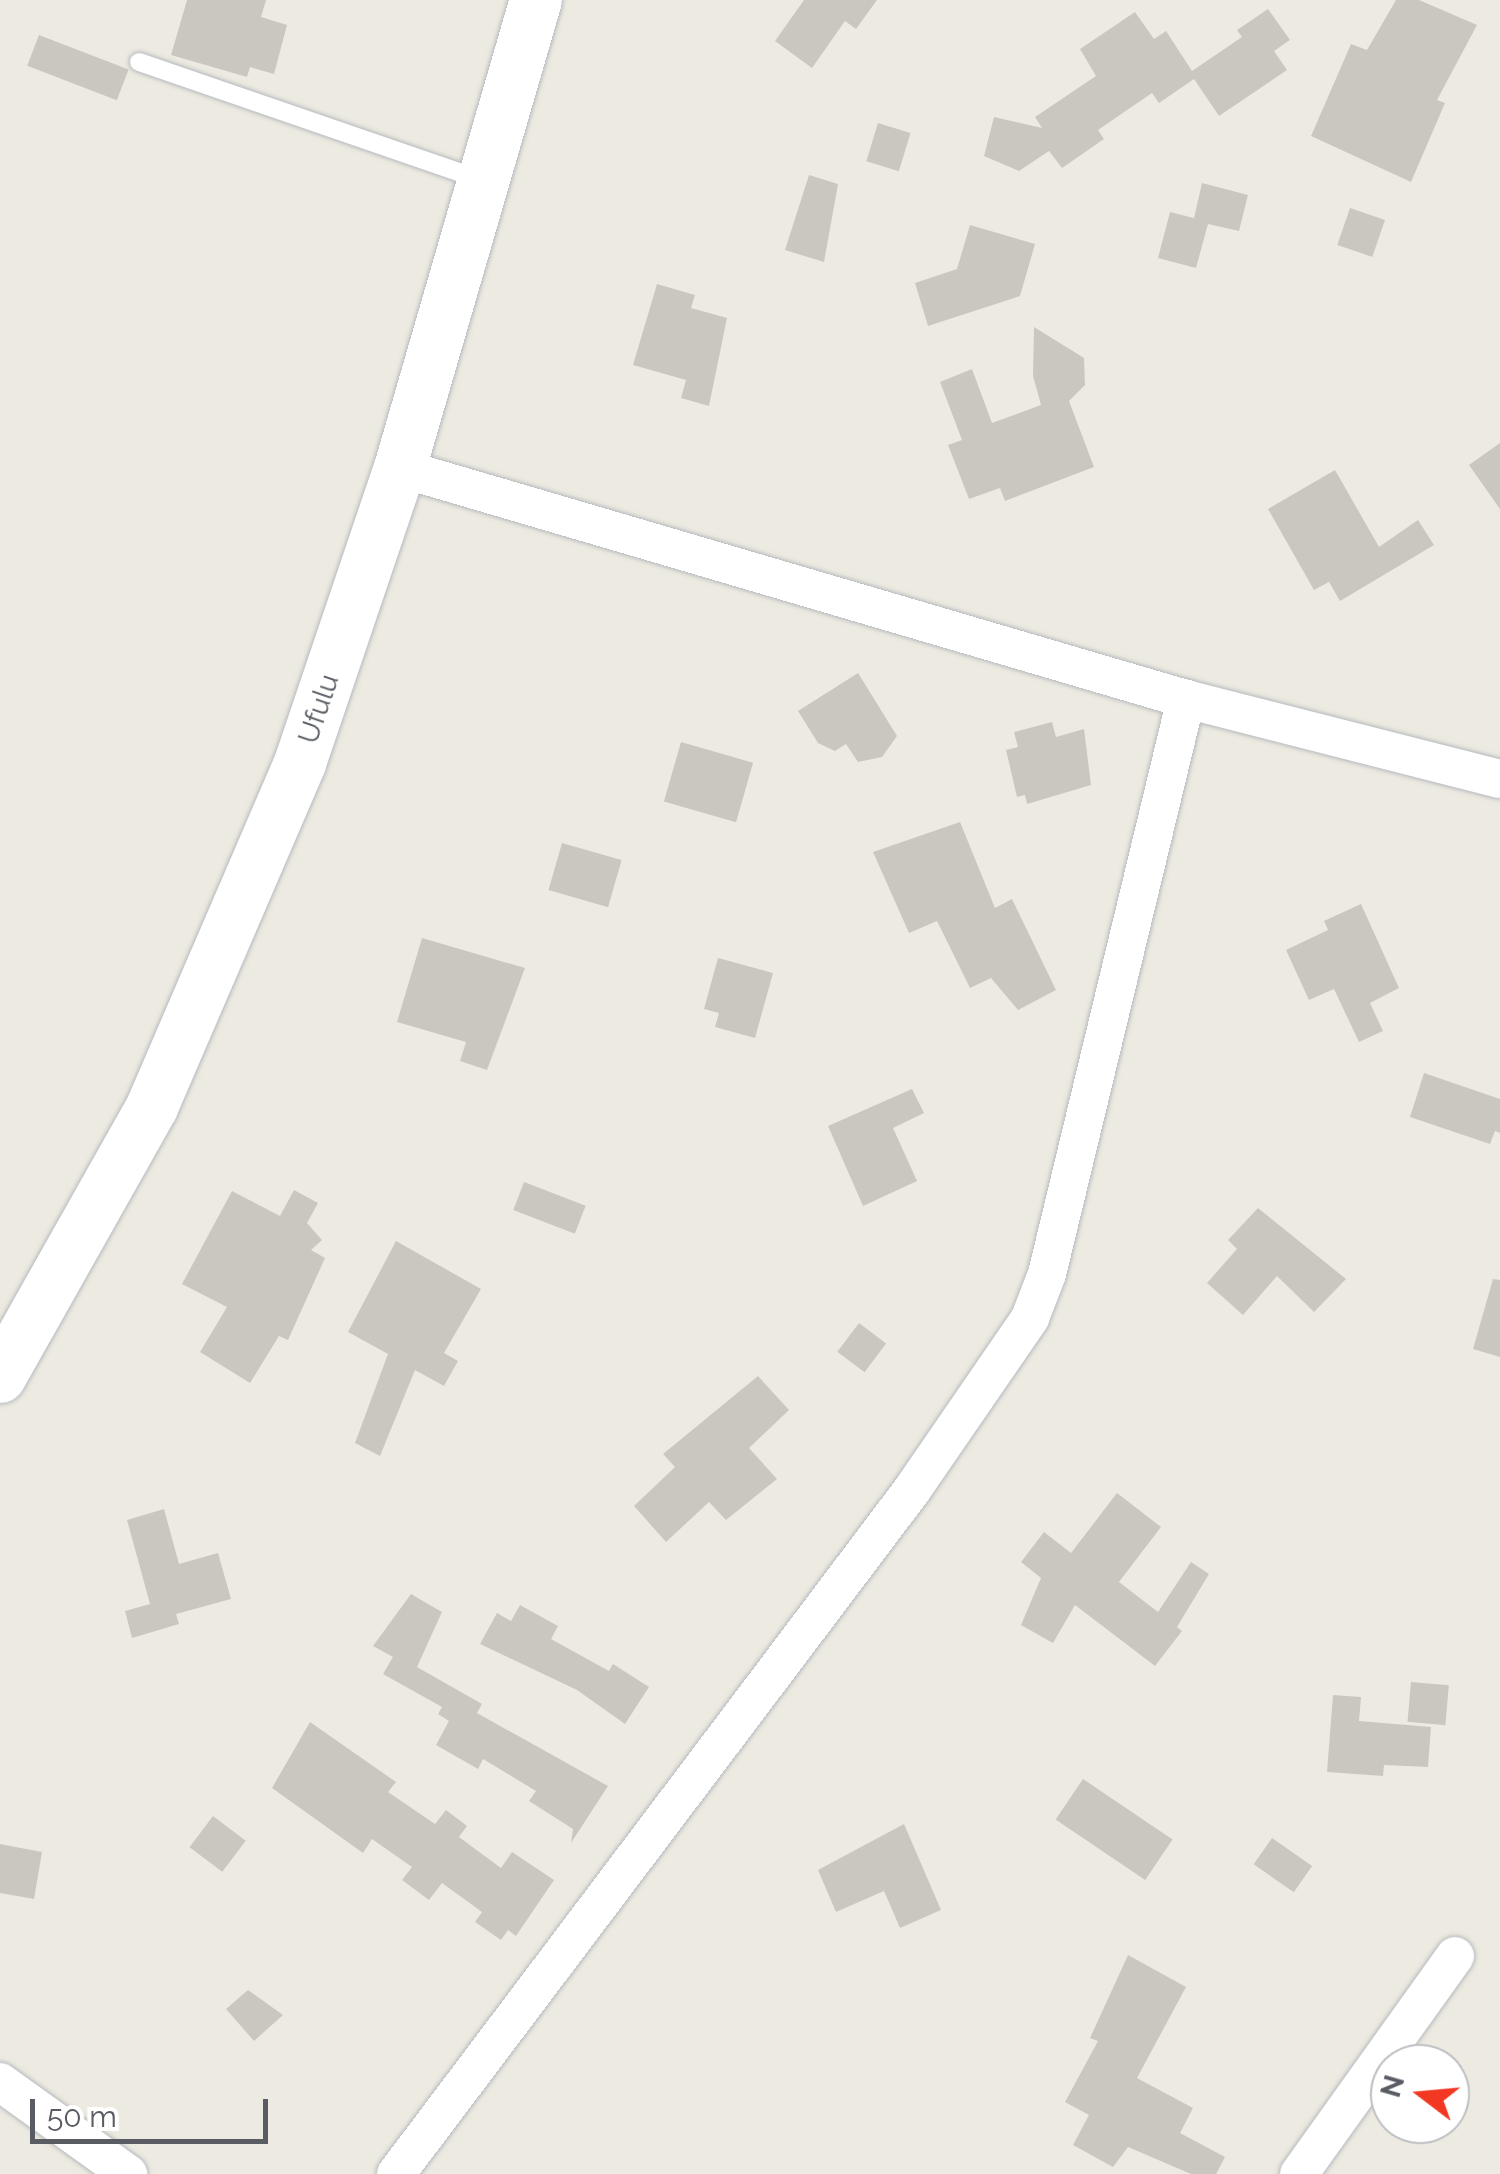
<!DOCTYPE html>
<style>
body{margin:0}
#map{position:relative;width:1500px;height:2174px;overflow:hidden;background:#edebe1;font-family:Raleway,sans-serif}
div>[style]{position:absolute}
.building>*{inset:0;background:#cac7c0;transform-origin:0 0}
.roads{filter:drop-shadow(0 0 2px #b6b9be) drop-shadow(0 0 2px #b6b9be)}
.lane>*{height:18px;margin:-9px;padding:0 9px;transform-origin:9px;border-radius:9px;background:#fff}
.street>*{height:38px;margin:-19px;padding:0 19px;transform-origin:19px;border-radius:19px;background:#fff}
.secondary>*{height:52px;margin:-26px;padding:0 26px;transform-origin:26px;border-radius:26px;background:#fff}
span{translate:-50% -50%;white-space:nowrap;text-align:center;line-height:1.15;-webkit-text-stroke:10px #fff;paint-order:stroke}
.street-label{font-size:28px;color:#595d63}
.north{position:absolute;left:1370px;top:2044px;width:100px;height:100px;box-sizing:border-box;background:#fff;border:2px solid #bdbec1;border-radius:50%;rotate:286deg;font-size:28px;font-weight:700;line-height:40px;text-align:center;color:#595d63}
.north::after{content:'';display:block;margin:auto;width:35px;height:45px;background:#f23822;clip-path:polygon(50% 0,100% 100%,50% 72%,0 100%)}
.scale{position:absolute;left:30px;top:2099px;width:238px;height:45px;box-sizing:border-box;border:5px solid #595d63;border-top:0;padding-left:12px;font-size:30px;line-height:35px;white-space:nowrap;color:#595d63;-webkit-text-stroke:8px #fff;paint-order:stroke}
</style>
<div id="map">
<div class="building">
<div style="clip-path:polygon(187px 0,266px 0,261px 17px,287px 25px,274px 74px,250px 67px,247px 77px,171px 55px)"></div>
<div style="clip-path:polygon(804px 0,877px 0,856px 29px,845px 21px,812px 68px,775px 41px)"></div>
<div style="clip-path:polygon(1396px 0,1419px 0,1477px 25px,1437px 100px,1445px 103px,1411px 182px,1311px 136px,1351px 44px,1367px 50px)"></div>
<div style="clip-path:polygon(1268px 9px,1290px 40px,1274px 51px,1287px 70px,1219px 116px,1194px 79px,1159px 103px,1152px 93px,1098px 130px,1104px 139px,1062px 168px,1049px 151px,1019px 171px,984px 156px,994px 117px,1042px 128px,1035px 117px,1096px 76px,1080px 49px,1135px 12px,1154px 39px,1166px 31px,1192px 71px,1242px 37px,1237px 30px)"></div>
<div style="left:39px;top:35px;width:96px;height:33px;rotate:21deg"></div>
<div style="left:878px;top:123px;width:34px;height:40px;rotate:17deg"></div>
<div style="clip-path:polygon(809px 175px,838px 184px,824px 262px,785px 250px)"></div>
<div style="clip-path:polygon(1202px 183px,1248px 195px,1239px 231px,1208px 224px,1196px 268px,1158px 258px,1170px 212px,1194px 218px)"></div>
<div style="left:1350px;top:208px;width:37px;height:39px;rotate:19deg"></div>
<div style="clip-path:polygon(970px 225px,1035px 244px,1020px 296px,928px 326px,915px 283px,957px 269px)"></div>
<div style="clip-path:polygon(657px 284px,695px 295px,691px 308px,727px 318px,709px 406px,681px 398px,686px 380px,633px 365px)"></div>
<div style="clip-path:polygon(1034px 327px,1084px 358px,1085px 385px,1069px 401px,1094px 467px,1005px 501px,1000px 488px,969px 499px,948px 445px,962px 440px,940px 382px,972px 369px,992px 423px,1041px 405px,1033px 376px)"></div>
<div style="clip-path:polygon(1500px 443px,1500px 509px,1469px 465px)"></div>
<div style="clip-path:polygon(1335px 470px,1379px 547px,1418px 520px,1434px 545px,1340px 601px,1329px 582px,1314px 590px,1268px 509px)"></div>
<div style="clip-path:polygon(858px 673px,897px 736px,882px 757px,858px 762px,846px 744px,835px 751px,818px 743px,798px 711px)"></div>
<div style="clip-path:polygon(1052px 722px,1056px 737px,1084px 729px,1091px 785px,1027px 804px,1025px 795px,1017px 797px,1006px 750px,1018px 747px,1014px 732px)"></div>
<div style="left:681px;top:742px;width:75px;height:62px;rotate:16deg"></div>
<div style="clip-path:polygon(960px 822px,995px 908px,1012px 899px,1056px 990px,1018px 1010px,991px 978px,970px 988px,937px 921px,909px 933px,873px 852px)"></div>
<div style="left:562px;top:843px;width:62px;height:49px;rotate:16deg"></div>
<div style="clip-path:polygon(1361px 904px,1399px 988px,1370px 1003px,1383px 1031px,1359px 1042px,1334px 989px,1309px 1000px,1286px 950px,1328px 930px,1324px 921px)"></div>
<div style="clip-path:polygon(422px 938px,525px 968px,487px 1070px,460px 1061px,466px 1042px,397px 1022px)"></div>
<div style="clip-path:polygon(718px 958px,773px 973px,755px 1038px,715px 1027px,719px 1013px,704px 1009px)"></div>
<div style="clip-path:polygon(1424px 1073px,1500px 1099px,1500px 1133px,1495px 1131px,1490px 1144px,1410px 1117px)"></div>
<div style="clip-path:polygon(912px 1089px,924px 1113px,893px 1128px,917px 1181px,863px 1206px,828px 1126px)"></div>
<div style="left:524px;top:1182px;width:66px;height:30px;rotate:21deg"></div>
<div style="clip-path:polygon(294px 1190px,318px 1203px,307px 1223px,322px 1240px,311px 1250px,325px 1258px,288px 1340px,279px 1336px,250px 1383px,200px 1352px,227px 1307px,182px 1284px,232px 1191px,280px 1216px)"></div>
<div style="clip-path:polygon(1258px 1208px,1346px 1279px,1314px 1312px,1277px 1276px,1243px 1315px,1207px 1283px,1237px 1249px,1228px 1240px)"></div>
<div style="clip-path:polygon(396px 1241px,481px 1289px,444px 1353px,458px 1361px,444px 1386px,415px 1370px,380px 1456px,355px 1443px,388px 1354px,348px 1332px)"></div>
<div style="clip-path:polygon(1493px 1279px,1500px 1280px,1500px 1357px,1473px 1349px)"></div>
<div style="left:859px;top:1323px;width:34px;height:36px;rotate:37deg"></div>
<div style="clip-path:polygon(758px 1376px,789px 1410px,749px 1448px,777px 1479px,726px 1520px,709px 1502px,666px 1542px,634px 1506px,675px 1467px,663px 1454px)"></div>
<div style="clip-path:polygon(1117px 1493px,1161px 1527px,1119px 1582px,1158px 1612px,1191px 1562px,1209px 1574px,1177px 1627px,1182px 1631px,1155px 1666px,1075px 1605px,1053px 1643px,1021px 1625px,1041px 1578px,1021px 1562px,1044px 1532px,1071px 1553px)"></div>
<div style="clip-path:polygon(164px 1509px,179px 1564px,218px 1553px,231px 1599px,176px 1614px,179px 1624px,132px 1638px,125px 1611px,150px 1604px,127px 1520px)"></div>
<div style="clip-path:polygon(411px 1594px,442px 1612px,417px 1667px,482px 1704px,477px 1713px,608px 1786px,571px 1843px,573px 1829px,529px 1801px,536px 1791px,483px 1759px,478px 1769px,436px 1745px,449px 1721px,438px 1714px,442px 1707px,383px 1674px,393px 1657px,373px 1646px)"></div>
<div style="clip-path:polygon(520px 1605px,558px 1626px,551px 1639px,609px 1671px,613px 1664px,649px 1687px,625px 1724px,577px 1690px,480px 1644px,497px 1613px,511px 1621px)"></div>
<div style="left:1411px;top:1682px;width:38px;height:40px;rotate:5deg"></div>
<div style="clip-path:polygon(1333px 1695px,1361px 1697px,1359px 1721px,1431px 1727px,1428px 1767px,1384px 1765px,1383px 1776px,1327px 1772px)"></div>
<div style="clip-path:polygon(310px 1722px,396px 1782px,388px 1792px,435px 1824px,446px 1810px,467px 1826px,459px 1837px,501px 1868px,512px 1852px,554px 1880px,516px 1936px,508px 1930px,501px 1940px,475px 1922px,482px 1912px,442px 1883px,429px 1900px,402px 1880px,412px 1867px,372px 1839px,363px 1853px,272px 1788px)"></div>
<div style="left:1083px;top:1779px;width:108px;height:49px;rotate:34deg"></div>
<div style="left:213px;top:1816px;width:41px;height:39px;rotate:37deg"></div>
<div style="clip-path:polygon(904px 1824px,941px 1910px,900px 1928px,884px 1891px,836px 1912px,818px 1870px)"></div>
<div style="left:1272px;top:1838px;width:49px;height:32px;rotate:35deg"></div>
<div style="clip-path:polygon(0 1844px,42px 1852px,34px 1899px,0 1893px)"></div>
<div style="clip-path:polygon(1128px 1955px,1186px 1987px,1137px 2078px,1193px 2108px,1180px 2133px,1225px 2157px,1216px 2174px,1191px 2174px,1128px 2147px,1113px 2167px,1073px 2145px,1089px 2115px,1065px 2102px,1098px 2041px,1090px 2038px)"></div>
<div style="clip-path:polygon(248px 1990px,283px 2015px,254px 2041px,226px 2009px)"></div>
</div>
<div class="roads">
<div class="lane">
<div style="left:139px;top:62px;width:360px;rotate:19deg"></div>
</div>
<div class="street">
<div style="left:400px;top:468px;width:819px;rotate:16.38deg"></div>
<div style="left:1186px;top:699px;width:324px;rotate:14.3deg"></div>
<div style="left:0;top:2082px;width:158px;rotate:35.7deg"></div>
<div style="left:396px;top:2174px;width:857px;rotate:-52.97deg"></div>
<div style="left:912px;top:1490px;width:209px;rotate:-55.5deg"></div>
<div style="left:1030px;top:1318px;width:47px;rotate:-68.9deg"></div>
<div style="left:1047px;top:1274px;width:592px;rotate:-76.41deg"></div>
<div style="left:1299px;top:2174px;width:268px;rotate:-54.4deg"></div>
</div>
<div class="secondary">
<div style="left:0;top:1377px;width:310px;rotate:-60.6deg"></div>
<div style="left:152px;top:1107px;width:374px;rotate:-66.7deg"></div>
<div style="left:300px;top:763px;width:311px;rotate:-71.3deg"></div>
<div style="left:400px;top:468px;width:487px;rotate:-73.8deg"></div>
</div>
</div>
<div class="street-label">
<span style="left:319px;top:709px;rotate:-71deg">Ufulu</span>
</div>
<div class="north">N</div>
<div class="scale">50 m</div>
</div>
